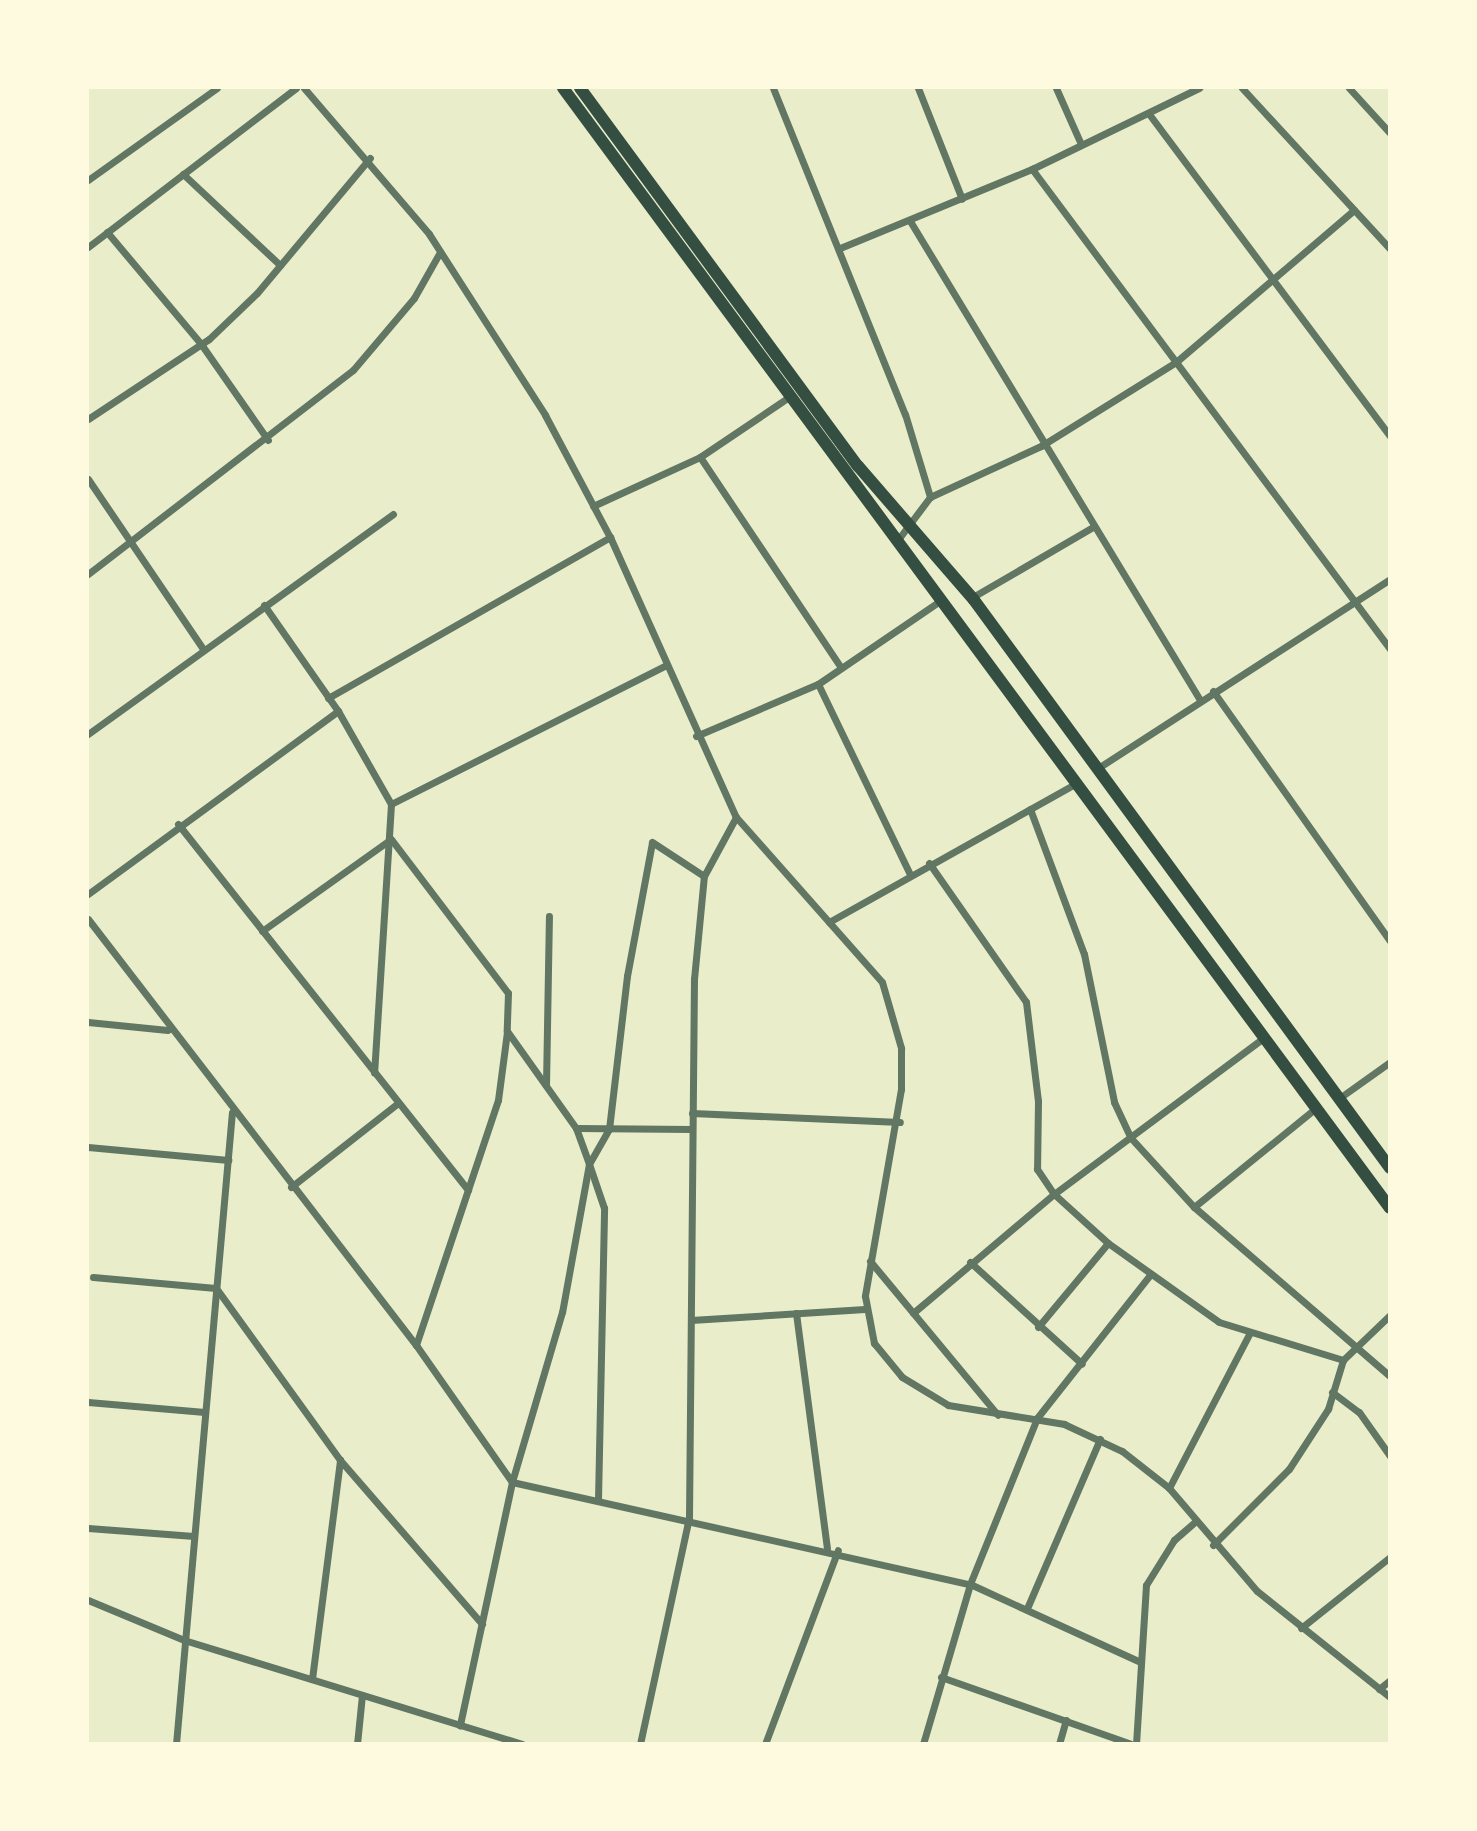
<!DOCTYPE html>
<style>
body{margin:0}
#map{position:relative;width:1477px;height:1831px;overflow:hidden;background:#e9edc9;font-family:"Noto Serif",serif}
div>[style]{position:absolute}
.minor>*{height:7px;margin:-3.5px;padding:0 3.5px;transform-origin:3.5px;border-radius:3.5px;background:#617663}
.trunk>*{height:12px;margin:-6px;padding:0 6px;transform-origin:6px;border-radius:6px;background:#344e41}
span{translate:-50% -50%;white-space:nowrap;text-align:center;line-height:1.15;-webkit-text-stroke:7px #fefae0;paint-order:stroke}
.frame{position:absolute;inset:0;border:89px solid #fefae0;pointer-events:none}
</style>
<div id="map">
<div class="minor">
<div style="left:304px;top:88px;width:192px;rotate:49.4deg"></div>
<div style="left:429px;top:234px;width:215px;rotate:57.3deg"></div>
<div style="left:545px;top:415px;width:138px;rotate:62deg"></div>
<div style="left:610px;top:537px;width:307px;rotate:65.8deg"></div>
<div style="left:736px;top:817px;width:220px;rotate:48.5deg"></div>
<div style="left:882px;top:982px;width:69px;rotate:73.9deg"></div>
<div style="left:901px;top:1048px;width:41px;rotate:90deg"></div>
<div style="left:901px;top:1089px;width:210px;rotate:99.9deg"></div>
<div style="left:865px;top:1296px;width:48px;rotate:79.2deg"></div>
<div style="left:874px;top:1343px;width:44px;rotate:50.5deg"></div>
<div style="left:902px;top:1377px;width:54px;rotate:31.3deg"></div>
<div style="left:948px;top:1405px;width:118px;rotate:9.3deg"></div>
<div style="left:1064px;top:1424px;width:64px;rotate:25deg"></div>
<div style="left:1122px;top:1451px;width:60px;rotate:38.2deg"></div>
<div style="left:1169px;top:1488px;width:135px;rotate:49.5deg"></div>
<div style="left:1257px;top:1591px;width:170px;rotate:38.6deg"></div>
<div style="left:773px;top:88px;width:352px;rotate:68deg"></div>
<div style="left:905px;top:414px;width:87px;rotate:73.2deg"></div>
<div style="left:930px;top:497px;width:55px;rotate:126.9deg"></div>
<div style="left:918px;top:88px;width:119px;rotate:68.4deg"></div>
<div style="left:1056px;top:88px;width:59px;rotate:66deg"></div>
<div style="left:1242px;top:88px;width:219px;rotate:47.4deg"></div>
<div style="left:1349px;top:88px;width:61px;rotate:47.7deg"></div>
<div style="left:1149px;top:114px;width:402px;rotate:53.2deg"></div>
<div style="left:1032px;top:169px;width:599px;rotate:53.28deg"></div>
<div style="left:183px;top:174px;width:133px;rotate:43.2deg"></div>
<div style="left:88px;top:180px;width:158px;rotate:-35.5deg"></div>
<div style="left:910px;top:221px;width:560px;rotate:58.81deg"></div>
<div style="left:107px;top:232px;width:146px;rotate:50deg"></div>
<div style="left:201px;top:344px;width:117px;rotate:55.1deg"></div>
<div style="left:88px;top:247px;width:262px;rotate:-37.4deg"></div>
<div style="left:840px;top:248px;width:208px;rotate:-22.4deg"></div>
<div style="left:1032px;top:169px;width:186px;rotate:-25.9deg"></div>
<div style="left:88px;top:419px;width:145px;rotate:-33.5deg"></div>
<div style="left:209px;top:339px;width:66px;rotate:-43.8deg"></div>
<div style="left:257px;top:293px;width:176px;rotate:-50.1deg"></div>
<div style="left:700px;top:457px;width:252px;rotate:56.2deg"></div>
<div style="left:88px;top:479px;width:205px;rotate:55.9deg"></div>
<div style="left:930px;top:497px;width:122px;rotate:-24.7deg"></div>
<div style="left:1041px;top:446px;width:159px;rotate:-31.9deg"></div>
<div style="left:1176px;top:362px;width:234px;rotate:-40.5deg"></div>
<div style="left:593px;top:506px;width:118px;rotate:-24.6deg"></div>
<div style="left:700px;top:457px;width:107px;rotate:-34deg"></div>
<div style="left:88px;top:574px;width:334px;rotate:-37.6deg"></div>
<div style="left:353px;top:370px;width:94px;rotate:-49.7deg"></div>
<div style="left:414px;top:298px;width:53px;rotate:-60.5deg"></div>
<div style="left:971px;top:598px;width:141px;rotate:-30.2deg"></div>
<div style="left:264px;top:605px;width:129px;rotate:55.1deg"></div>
<div style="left:338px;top:711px;width:107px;rotate:60.3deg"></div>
<div style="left:391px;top:804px;width:269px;rotate:93.6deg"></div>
<div style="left:818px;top:684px;width:211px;rotate:64.2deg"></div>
<div style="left:1213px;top:691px;width:306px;rotate:54.7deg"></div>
<div style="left:328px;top:698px;width:325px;rotate:-29.7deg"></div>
<div style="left:88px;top:734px;width:376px;rotate:-35.8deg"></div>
<div style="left:696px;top:736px;width:133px;rotate:-23.1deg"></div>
<div style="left:818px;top:684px;width:149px;rotate:-34.3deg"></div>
<div style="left:1098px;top:768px;width:348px;rotate:-32.9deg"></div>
<div style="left:391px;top:804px;width:306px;rotate:-26.8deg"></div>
<div style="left:1030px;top:809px;width:155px;rotate:69.6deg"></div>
<div style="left:1084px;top:954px;width:151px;rotate:78.5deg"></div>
<div style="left:1114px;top:1102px;width:38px;rotate:65deg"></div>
<div style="left:1130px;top:1137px;width:95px;rotate:47.6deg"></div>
<div style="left:1194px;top:1207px;width:259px;rotate:40.8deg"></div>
<div style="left:178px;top:824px;width:467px;rotate:51.6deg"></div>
<div style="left:929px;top:863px;width:169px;rotate:55.1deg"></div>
<div style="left:1026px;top:1002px;width:100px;rotate:83.1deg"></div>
<div style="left:1038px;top:1101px;width:68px;rotate:90.8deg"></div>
<div style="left:1037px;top:1169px;width:30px;rotate:56deg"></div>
<div style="left:1054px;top:1194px;width:73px;rotate:42.2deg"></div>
<div style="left:1108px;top:1243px;width:136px;rotate:35.4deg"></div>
<div style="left:1219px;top:1322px;width:130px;rotate:17deg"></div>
<div style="left:88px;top:894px;width:310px;rotate:-36.2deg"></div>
<div style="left:88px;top:919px;width:538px;rotate:52.41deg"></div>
<div style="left:416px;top:1345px;width:167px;rotate:55deg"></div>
<div style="left:512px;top:1482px;width:469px;rotate:12.6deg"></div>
<div style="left:970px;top:1584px;width:185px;rotate:24.6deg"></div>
<div style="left:829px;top:922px;width:282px;rotate:-29.3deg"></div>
<div style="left:262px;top:931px;width:158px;rotate:-35.5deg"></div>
<div style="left:391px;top:839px;width:193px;rotate:52.8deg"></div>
<div style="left:508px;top:993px;width:38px;rotate:92deg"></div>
<div style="left:507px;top:1031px;width:119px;rotate:54.6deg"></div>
<div style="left:576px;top:1128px;width:38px;rotate:70deg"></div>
<div style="left:589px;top:1164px;width:150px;rotate:100.3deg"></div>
<div style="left:562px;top:1312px;width:177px;rotate:106.4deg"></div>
<div style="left:512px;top:1482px;width:249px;rotate:102.1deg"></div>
<div style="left:88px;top:1022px;width:80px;rotate:5.7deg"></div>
<div style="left:546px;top:1085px;width:169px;rotate:-89deg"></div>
<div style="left:1338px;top:1099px;width:64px;rotate:-35.4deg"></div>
<div style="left:692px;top:1113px;width:208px;rotate:2.5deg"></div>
<div style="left:576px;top:1128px;width:116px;rotate:0.5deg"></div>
<div style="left:88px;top:1147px;width:141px;rotate:5.3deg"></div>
<div style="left:291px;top:1187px;width:136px;rotate:-38.1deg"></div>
<div style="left:1194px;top:1207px;width:159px;rotate:-39.1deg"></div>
<div style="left:870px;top:1261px;width:200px;rotate:50.3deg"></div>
<div style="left:970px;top:1262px;width:151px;rotate:42.3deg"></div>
<div style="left:93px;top:1277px;width:123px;rotate:5.1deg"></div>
<div style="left:216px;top:1288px;width:212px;rotate:54.2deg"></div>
<div style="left:340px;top:1460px;width:217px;rotate:49.1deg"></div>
<div style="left:796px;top:1313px;width:237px;rotate:82.5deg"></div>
<div style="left:913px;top:1313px;width:185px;rotate:-40.2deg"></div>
<div style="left:1054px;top:1194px;width:263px;rotate:-36.7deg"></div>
<div style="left:691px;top:1320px;width:174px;rotate:-3.6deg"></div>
<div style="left:1038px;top:1327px;width:109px;rotate:-50.2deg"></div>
<div style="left:416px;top:1345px;width:258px;rotate:-71.5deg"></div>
<div style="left:498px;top:1100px;width:69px;rotate:-82.5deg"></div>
<div style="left:1332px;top:1392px;width:34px;rotate:37deg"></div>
<div style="left:1359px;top:1412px;width:54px;rotate:54.8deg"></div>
<div style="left:88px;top:1402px;width:117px;rotate:4.9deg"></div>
<div style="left:1169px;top:1488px;width:174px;rotate:-62.5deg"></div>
<div style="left:598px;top:1500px;width:292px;rotate:-88.8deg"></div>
<div style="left:604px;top:1208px;width:46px;rotate:-108.8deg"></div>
<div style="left:589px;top:1164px;width:40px;rotate:-60.3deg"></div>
<div style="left:609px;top:1129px;width:154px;rotate:-83.3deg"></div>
<div style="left:627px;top:976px;width:136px;rotate:-79.4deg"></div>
<div style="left:652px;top:842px;width:62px;rotate:33.2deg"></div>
<div style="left:88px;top:1528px;width:106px;rotate:4.3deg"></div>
<div style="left:1213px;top:1545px;width:107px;rotate:-45deg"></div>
<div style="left:1289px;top:1469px;width:72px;rotate:-57deg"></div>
<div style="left:1328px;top:1409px;width:51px;rotate:-73deg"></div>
<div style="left:1343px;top:1360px;width:65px;rotate:-43.8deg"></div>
<div style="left:88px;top:1600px;width:104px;rotate:22.6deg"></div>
<div style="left:184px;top:1640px;width:354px;rotate:17.1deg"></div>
<div style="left:1028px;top:1606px;width:182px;rotate:-66.7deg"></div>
<div style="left:1301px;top:1628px;width:114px;rotate:-38.6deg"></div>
<div style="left:941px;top:1677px;width:201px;rotate:19.4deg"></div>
<div style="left:312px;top:1679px;width:221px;rotate:-82.7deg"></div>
<div style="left:1379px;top:1689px;width:14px;rotate:-39deg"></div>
<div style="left:176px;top:1744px;width:634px;rotate:-84.94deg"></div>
<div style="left:357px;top:1744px;width:49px;rotate:-84.2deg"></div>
<div style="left:640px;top:1744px;width:231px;rotate:-77.8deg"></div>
<div style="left:689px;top:1518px;width:539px;rotate:-89.47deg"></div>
<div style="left:694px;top:979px;width:103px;rotate:-84.5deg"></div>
<div style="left:704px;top:876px;width:67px;rotate:-61.5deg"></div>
<div style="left:765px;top:1744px;width:207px;rotate:-69.4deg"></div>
<div style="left:923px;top:1744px;width:167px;rotate:-73.6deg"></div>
<div style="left:970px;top:1584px;width:179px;rotate:-68deg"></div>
<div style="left:1037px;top:1418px;width:182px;rotate:-51.7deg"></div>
<div style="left:1059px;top:1744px;width:25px;rotate:-74deg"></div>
<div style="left:1136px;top:1744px;width:159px;rotate:-86.4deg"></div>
<div style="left:1146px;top:1585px;width:53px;rotate:-58.1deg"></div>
<div style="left:1174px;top:1540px;width:28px;rotate:-41deg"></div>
</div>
<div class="trunk">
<div style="left:563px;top:88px;width:1392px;rotate:53.56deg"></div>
<div style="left:580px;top:88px;width:469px;rotate:53.7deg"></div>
<div style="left:858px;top:466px;width:177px;rotate:49.1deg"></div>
<div style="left:974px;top:600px;width:704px;rotate:53.78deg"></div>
</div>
<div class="frame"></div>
</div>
